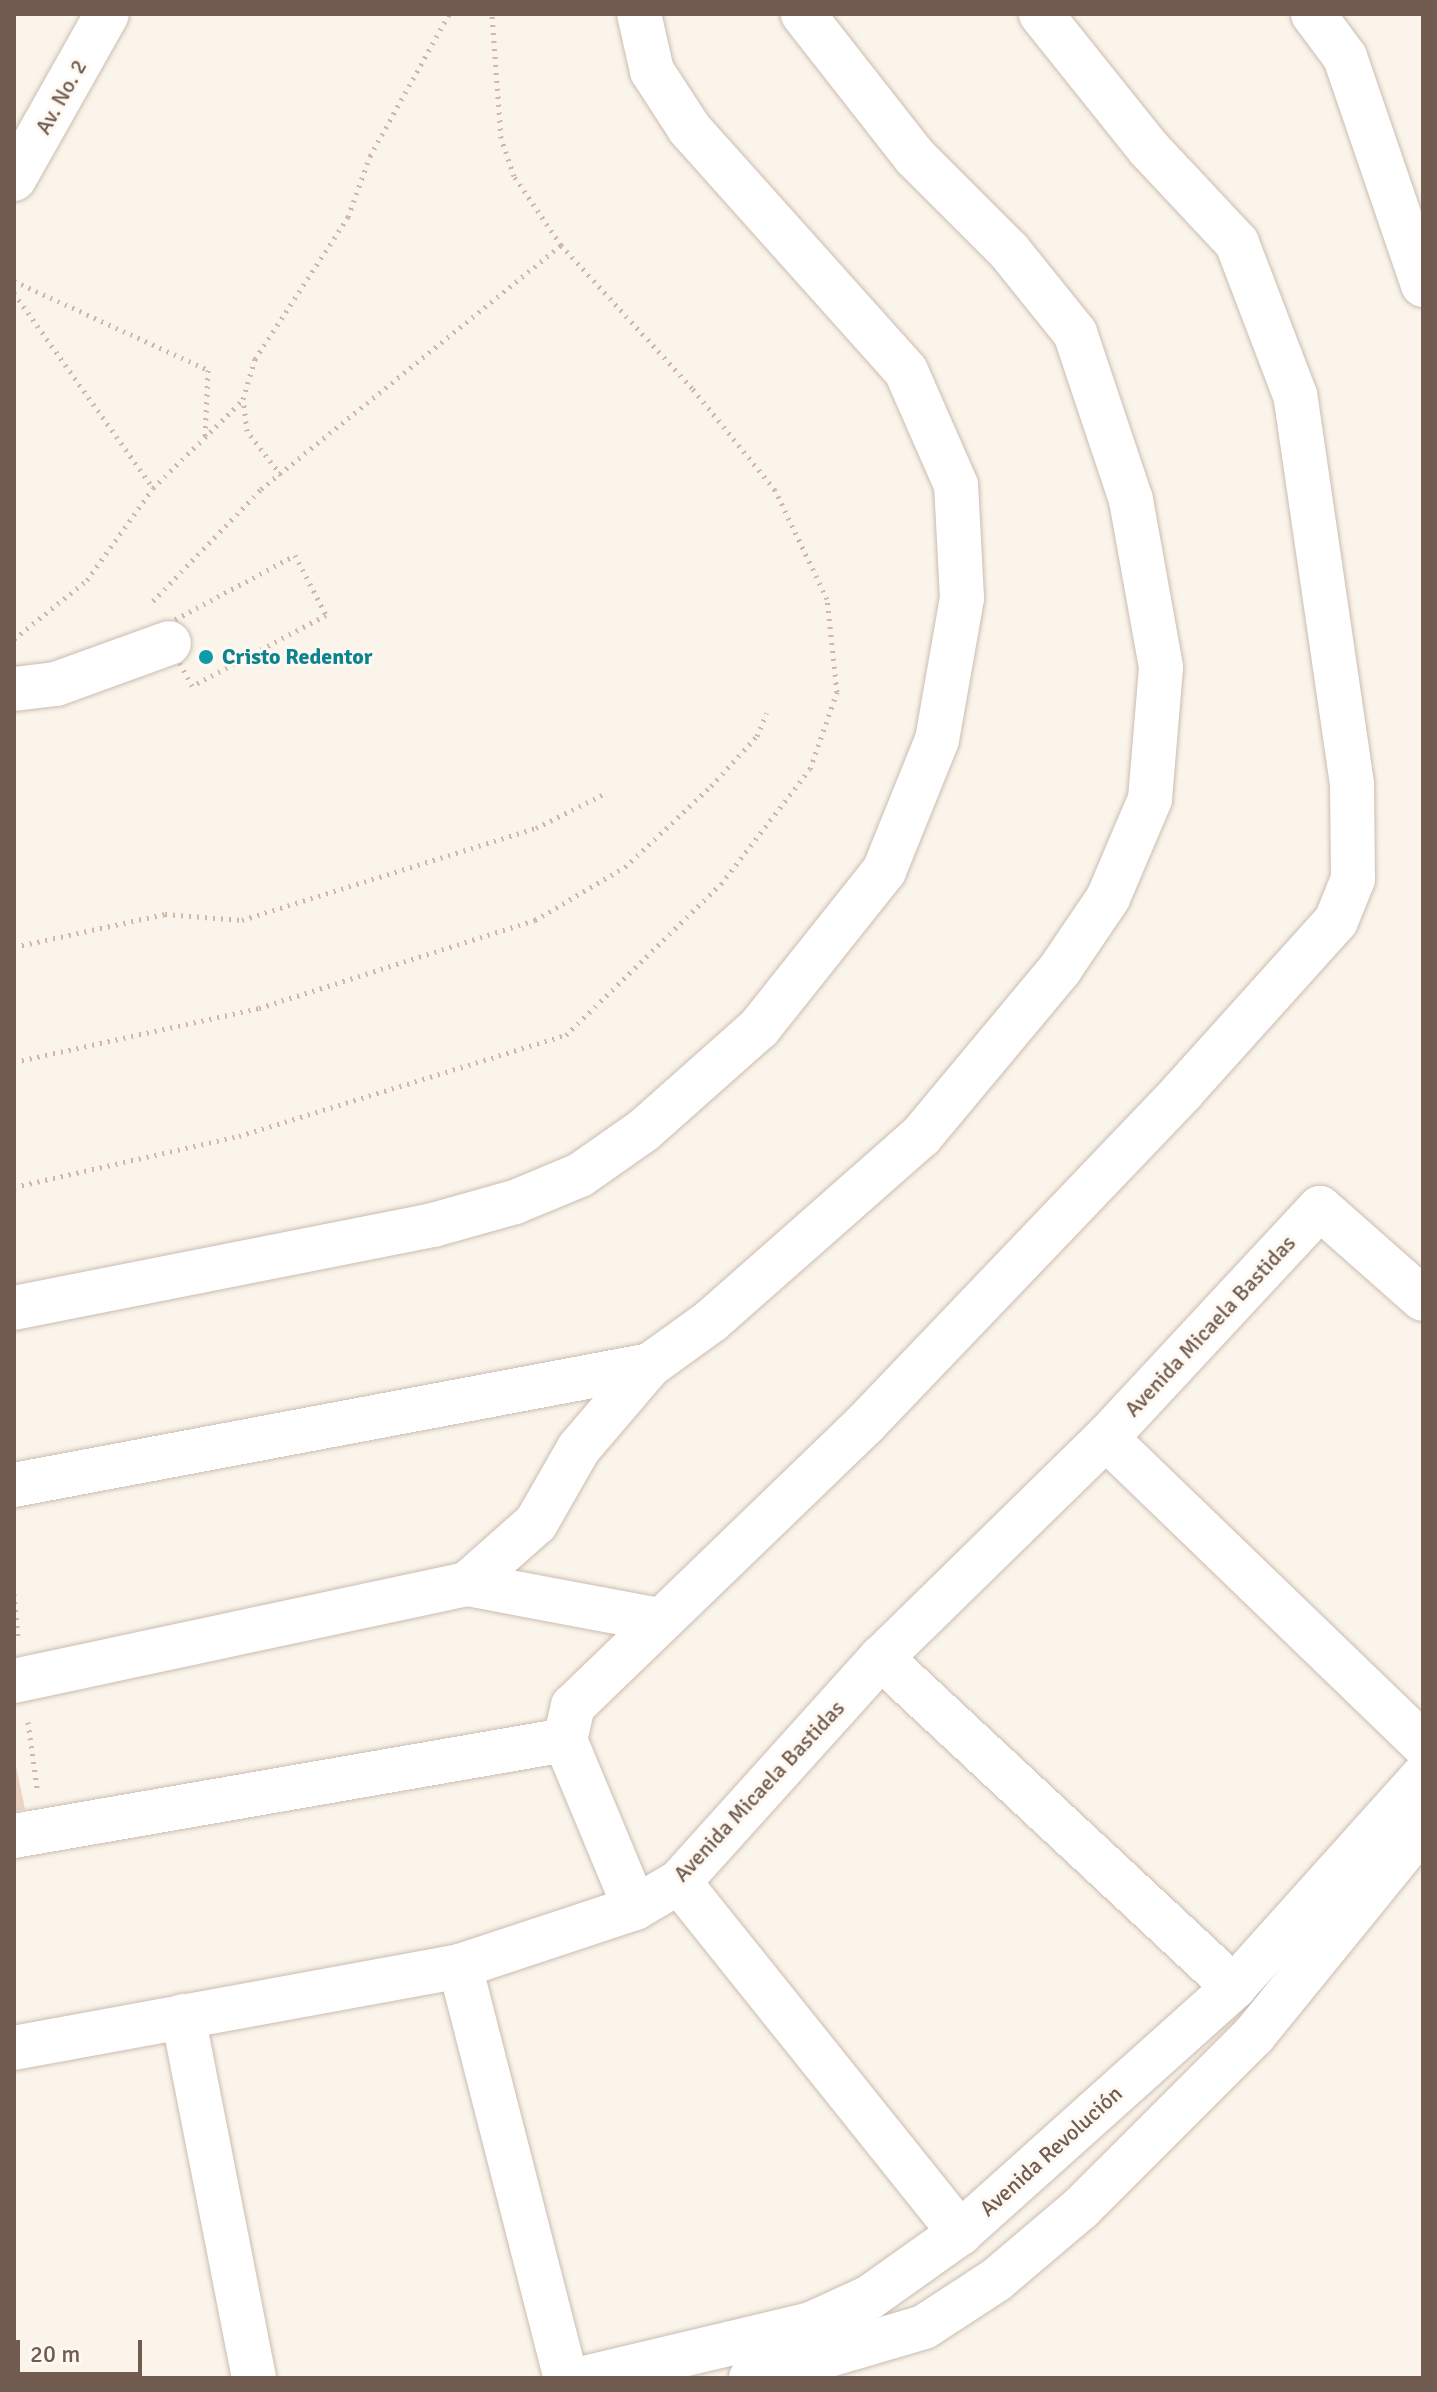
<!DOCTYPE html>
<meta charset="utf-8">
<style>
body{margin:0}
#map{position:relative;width:1437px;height:2392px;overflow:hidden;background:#faf4ea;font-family:Signika,sans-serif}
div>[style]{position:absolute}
.building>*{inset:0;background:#ecd4c5}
.path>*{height:5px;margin-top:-2.5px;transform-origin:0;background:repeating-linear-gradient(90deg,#d1b7a8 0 2px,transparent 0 8px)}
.roads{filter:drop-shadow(0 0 2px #cbbcb1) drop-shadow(0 0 2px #cbbcb1)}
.minor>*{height:44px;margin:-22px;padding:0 22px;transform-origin:22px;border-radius:22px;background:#fff}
.dots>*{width:22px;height:22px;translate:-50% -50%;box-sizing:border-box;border:4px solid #fdf8f1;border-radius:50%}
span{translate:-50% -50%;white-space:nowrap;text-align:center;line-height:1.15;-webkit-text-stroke:6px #fdf8f1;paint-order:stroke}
.street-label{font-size:22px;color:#725c51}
.culture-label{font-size:22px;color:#0d838f;font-weight:700}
.left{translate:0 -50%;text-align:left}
.frame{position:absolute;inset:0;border:16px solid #725c51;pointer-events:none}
.scale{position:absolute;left:16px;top:2340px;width:126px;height:36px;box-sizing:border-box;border:4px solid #725c51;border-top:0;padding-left:10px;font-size:24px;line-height:28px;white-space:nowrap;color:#725c51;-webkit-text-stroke:6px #fdf8f1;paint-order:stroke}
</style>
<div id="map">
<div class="building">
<div style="clip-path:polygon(14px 1757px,25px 1809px,14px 1811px)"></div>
</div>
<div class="path">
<div style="left:14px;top:281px;width:213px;rotate:24.6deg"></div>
<div style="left:208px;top:370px;width:68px;rotate:92.5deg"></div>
<div style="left:14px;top:293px;width:239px;rotate:54.5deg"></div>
<div style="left:281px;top:475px;width:56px;rotate:-127.7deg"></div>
<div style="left:247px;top:431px;width:32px;rotate:-97deg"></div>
<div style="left:243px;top:399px;width:42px;rotate:-73.3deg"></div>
<div style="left:255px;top:359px;width:170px;rotate:-56.8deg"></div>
<div style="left:348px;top:217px;width:65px;rotate:-70.2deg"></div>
<div style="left:370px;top:156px;width:162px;rotate:-60.9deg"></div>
<div style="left:295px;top:555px;width:68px;rotate:62.7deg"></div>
<div style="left:326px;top:615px;width:152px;rotate:152.1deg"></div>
<div style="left:192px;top:686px;width:67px;rotate:-117.7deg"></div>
<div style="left:161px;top:627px;width:152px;rotate:-28.2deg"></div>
<div style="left:153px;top:601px;width:156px;rotate:-46deg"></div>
<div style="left:261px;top:489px;width:387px;rotate:-39.1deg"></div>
<div style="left:14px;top:639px;width:94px;rotate:-38.9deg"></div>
<div style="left:87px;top:580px;width:113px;rotate:-54.3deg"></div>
<div style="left:153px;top:488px;width:126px;rotate:-44.4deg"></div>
<div style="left:14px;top:947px;width:155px;rotate:-12.3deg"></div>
<div style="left:165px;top:914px;width:77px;rotate:4.5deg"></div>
<div style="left:242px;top:920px;width:308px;rotate:-17.4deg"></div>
<div style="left:536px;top:828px;width:74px;rotate:-26.6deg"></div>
<div style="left:14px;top:1062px;width:251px;rotate:-12.4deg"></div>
<div style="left:259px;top:1008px;width:290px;rotate:-17.7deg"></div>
<div style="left:535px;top:920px;width:104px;rotate:-30.5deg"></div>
<div style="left:625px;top:867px;width:118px;rotate:-43.3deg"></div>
<div style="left:711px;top:786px;width:68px;rotate:-47.4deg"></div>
<div style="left:757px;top:736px;width:25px;rotate:-67deg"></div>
<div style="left:14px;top:1187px;width:231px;rotate:-12.8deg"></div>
<div style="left:239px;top:1136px;width:342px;rotate:-17.2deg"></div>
<div style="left:566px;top:1035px;width:216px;rotate:-44.3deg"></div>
<div style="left:721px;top:884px;width:145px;rotate:-52.3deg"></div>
<div style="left:810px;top:769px;width:82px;rotate:-70.7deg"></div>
<div style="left:837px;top:692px;width:94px;rotate:-96.1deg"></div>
<div style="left:827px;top:599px;width:121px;rotate:-115.5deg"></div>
<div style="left:775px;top:490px;width:132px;rotate:-129.1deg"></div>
<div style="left:692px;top:388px;width:194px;rotate:-132.5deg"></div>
<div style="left:561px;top:245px;width:83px;rotate:-124.3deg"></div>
<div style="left:514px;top:176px;width:40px;rotate:-108.9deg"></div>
<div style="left:501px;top:138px;width:124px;rotate:-94.2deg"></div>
<div style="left:14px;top:1594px;width:43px;rotate:84.7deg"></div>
<div style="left:28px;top:1722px;width:67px;rotate:82.2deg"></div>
</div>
<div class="roads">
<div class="minor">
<div style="left:1313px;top:14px;width:54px;rotate:53.3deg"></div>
<div style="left:1345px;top:57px;width:241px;rotate:71.1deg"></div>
<div style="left:14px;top:179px;width:189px;rotate:-60.6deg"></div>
<div style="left:14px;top:689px;width:42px;rotate:-6.8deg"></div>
<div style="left:56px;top:684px;width:120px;rotate:-19.9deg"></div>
<div style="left:14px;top:1308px;width:427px;rotate:-11.2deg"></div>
<div style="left:433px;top:1225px;width:85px;rotate:-15.7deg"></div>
<div style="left:515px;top:1202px;width:70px;rotate:-22.6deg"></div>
<div style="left:580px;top:1175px;width:78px;rotate:-35.1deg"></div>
<div style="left:644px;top:1130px;width:154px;rotate:-41.6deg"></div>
<div style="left:759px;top:1028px;width:201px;rotate:-51.5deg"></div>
<div style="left:884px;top:871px;width:141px;rotate:-68deg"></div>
<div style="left:937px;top:740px;width:144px;rotate:-80deg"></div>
<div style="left:962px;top:598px;width:113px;rotate:-93deg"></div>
<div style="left:956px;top:485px;width:124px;rotate:-113.7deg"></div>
<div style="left:906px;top:371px;width:326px;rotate:-131.8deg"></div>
<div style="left:689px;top:128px;width:68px;rotate:-123deg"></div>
<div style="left:652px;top:71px;width:58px;rotate:-102.8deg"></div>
<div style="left:1106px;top:1438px;width:441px;rotate:44deg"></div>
<div style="left:14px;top:1485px;width:647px;rotate:-10.68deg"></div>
<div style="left:650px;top:1365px;width:75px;rotate:-35.8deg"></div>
<div style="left:711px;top:1321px;width:280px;rotate:-41.4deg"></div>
<div style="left:921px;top:1136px;width:217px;rotate:-50.2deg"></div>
<div style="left:1060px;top:969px;width:86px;rotate:-55.9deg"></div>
<div style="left:1108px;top:898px;width:108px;rotate:-67deg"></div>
<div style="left:1150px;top:799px;width:132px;rotate:-85.2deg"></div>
<div style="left:1161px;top:667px;width:170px;rotate:-100.2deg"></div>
<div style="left:1131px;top:500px;width:176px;rotate:-108.5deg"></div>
<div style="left:1075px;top:333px;width:105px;rotate:-128.8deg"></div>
<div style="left:1009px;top:251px;width:133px;rotate:-135deg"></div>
<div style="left:915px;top:157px;width:182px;rotate:-128.1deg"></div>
<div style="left:467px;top:1584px;width:92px;rotate:-41.5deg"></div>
<div style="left:536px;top:1523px;width:86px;rotate:-60.2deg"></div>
<div style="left:579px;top:1448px;width:109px;rotate:-49.5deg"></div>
<div style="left:881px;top:1658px;width:483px;rotate:43deg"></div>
<div style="left:14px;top:1681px;width:463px;rotate:-12.1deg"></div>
<div style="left:467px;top:1584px;width:196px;rotate:10.6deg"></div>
<div style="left:14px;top:1836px;width:559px;rotate:-9.88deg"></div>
<div style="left:679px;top:1882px;width:450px;rotate:51.3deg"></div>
<div style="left:635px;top:1908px;width:182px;rotate:-112.6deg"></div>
<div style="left:565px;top:1740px;width:35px;rotate:-77deg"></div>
<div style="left:573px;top:1706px;width:407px;rotate:-44deg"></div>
<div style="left:866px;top:1423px;width:458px;rotate:-46.3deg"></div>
<div style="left:1182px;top:1092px;width:230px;rotate:-48deg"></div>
<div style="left:1336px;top:921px;width:45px;rotate:-68deg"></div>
<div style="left:1353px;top:879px;width:95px;rotate:-90.6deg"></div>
<div style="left:1352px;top:784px;width:393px;rotate:-98.3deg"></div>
<div style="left:1295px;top:395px;width:163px;rotate:-110.9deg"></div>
<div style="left:1237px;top:243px;width:129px;rotate:-133.1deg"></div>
<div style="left:1149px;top:149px;width:173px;rotate:-128.7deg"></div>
<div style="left:460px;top:1966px;width:425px;rotate:75.6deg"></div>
<div style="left:183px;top:2016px;width:369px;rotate:78.9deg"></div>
<div style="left:14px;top:2048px;width:453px;rotate:-10.4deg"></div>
<div style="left:460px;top:1966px;width:184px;rotate:-18.3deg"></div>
<div style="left:635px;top:1908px;width:51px;rotate:-30.6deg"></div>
<div style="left:679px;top:1882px;width:302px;rotate:-48deg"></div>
<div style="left:881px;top:1658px;width:315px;rotate:-44.4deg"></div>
<div style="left:1106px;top:1438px;width:314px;rotate:-47.1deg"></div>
<div style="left:1320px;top:1208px;width:137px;rotate:41.5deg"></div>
<div style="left:585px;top:2378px;width:232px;rotate:-13.4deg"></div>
<div style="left:811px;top:2324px;width:65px;rotate:-24.6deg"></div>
<div style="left:870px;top:2297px;width:110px;rotate:-35.4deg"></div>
<div style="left:960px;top:2233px;width:368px;rotate:-41.9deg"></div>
<div style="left:1234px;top:1987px;width:283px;rotate:-48.1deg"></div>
<div style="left:751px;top:2378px;width:180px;rotate:-16.4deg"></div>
<div style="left:924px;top:2327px;width:86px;rotate:-33.1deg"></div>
<div style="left:996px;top:2280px;width:111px;rotate:-40.3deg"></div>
<div style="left:1081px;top:2208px;width:245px;rotate:-45deg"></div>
<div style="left:1254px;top:2035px;width:268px;rotate:-50.9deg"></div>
</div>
</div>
<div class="dots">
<div style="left:206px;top:657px;background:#0f9aa8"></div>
</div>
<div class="street-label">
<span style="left:61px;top:97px;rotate:-61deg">Av. No. 2</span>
<span style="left:1210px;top:1326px;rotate:-47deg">Avenida Micaela Bastidas</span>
<span style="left:759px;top:1791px;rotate:-47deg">Avenida Micaela Bastidas</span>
<span style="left:1051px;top:2151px;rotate:-42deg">Avenida Revolución</span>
</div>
<div class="culture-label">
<span class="left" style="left:222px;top:657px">Cristo Redentor</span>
</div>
<div class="frame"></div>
<div class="scale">20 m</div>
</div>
